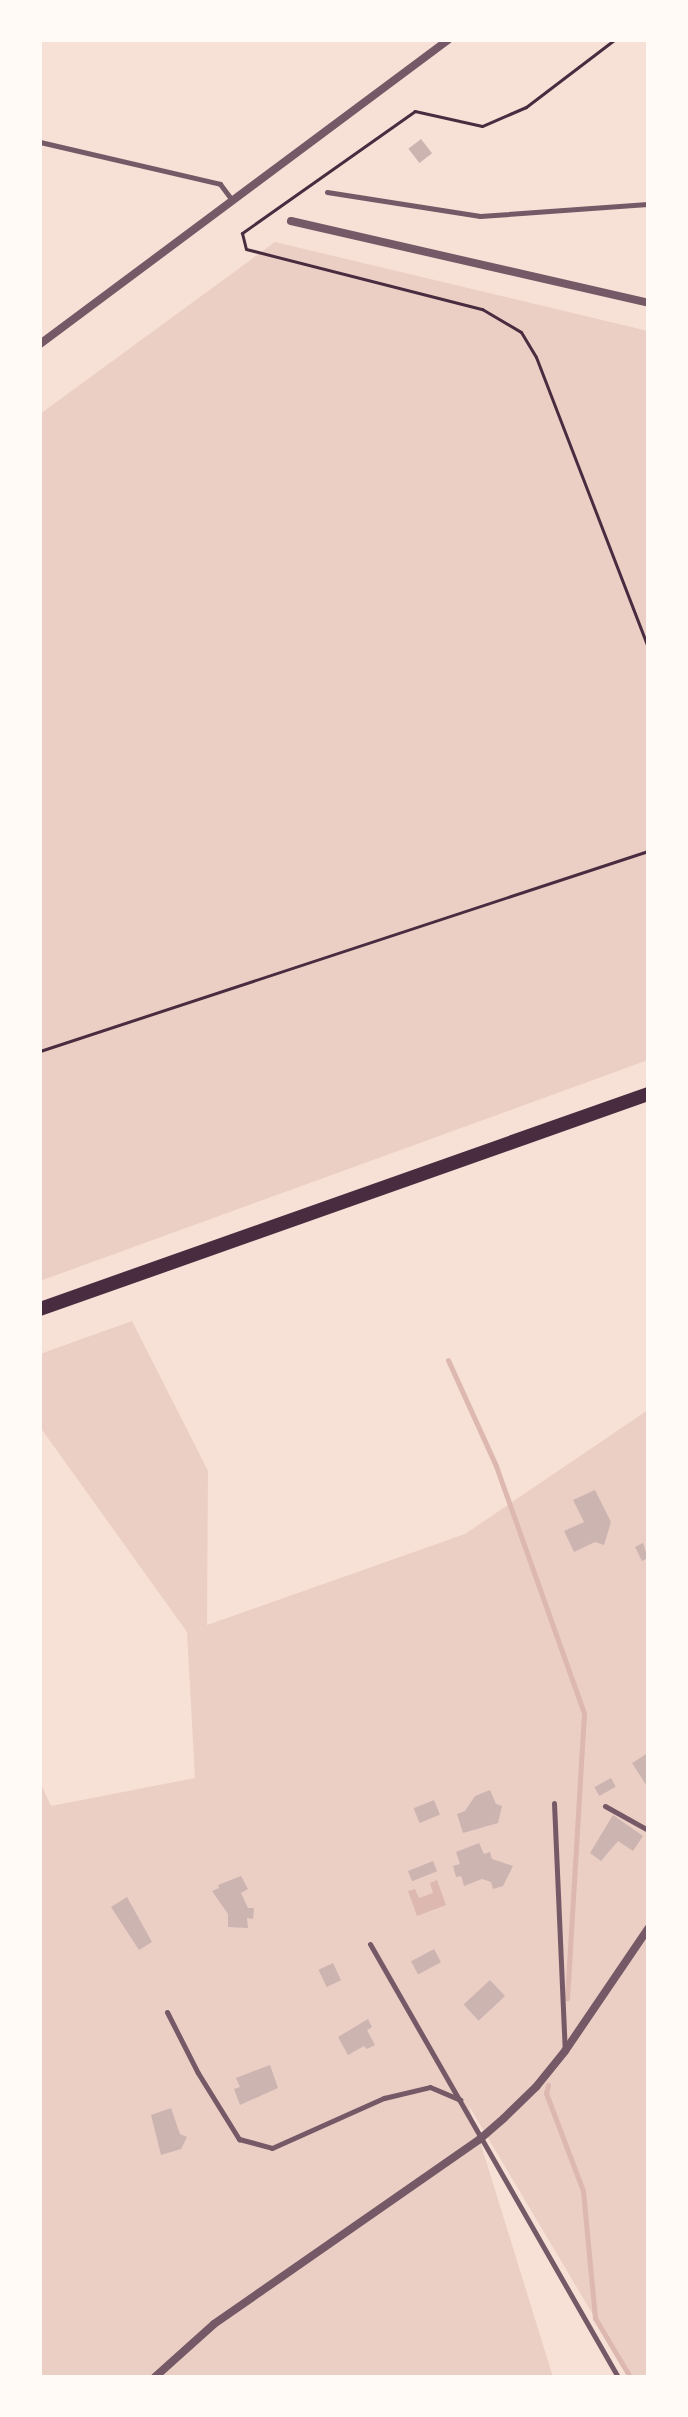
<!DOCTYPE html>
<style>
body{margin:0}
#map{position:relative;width:688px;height:2417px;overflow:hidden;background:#f7e1d7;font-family:Jost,sans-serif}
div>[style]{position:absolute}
.green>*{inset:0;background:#ebcfc5}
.water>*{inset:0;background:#dcb8b0}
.stream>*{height:5px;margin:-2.5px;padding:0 2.5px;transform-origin:2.5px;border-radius:2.5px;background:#dcb8b0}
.building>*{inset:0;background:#ccb4b1;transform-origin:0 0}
.path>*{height:3px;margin:-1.5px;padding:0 1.5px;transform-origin:1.5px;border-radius:1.5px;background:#4a2c40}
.service>*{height:5px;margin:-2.5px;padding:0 2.5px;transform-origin:2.5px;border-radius:2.5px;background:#755966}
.minor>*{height:8px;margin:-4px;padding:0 4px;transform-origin:4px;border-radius:4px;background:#755966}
.secondary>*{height:14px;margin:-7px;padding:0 7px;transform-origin:7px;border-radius:7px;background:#4a2c40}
span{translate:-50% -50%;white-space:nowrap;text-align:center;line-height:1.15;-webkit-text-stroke:8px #fffaf5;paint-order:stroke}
.frame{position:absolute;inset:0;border:42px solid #fffaf5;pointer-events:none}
</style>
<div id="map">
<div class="green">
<div style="clip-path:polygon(275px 242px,648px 331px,648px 1060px,40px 1281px,40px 414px)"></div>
<div style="clip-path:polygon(132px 1321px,208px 1471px,207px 1625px,465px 1534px,648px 1410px,648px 2377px,630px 2377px,469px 2106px,553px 2377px,40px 2377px,40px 1782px,51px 1806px,195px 1778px,187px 1632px,40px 1427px,40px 1354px)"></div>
</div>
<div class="water">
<div style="clip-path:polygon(437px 1880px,446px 1905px,417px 1916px,408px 1891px,415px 1889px,419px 1898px,433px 1893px,430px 1883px)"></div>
</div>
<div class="stream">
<div style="left:448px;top:1360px;width:116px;rotate:65.6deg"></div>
<div style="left:496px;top:1466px;width:262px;rotate:70.4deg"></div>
<div style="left:584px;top:1713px;width:286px;rotate:93.4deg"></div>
<div style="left:548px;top:2085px;width:8px;rotate:104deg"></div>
<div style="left:546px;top:2093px;width:105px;rotate:69.3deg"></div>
<div style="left:583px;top:2191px;width:128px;rotate:84.6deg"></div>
<div style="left:595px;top:2318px;width:69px;rotate:59.3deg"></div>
</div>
<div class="building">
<div style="left:421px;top:139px;width:18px;height:16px;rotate:52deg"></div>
<div style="clip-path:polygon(595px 1490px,611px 1522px,604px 1545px,595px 1542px,574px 1552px,564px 1531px,584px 1522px,573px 1500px)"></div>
<div style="clip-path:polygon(643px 1543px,648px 1558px,642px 1561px,635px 1547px)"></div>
<div style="clip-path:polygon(648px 1753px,648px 1788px,632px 1763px)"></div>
<div style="left:611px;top:1778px;width:10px;height:19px;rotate:61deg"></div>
<div style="clip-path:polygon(490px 1790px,496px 1804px,502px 1806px,498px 1823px,463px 1833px,457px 1814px,465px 1811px,475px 1796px)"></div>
<div style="left:434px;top:1800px;width:16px;height:22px;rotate:68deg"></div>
<div style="clip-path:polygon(613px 1815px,643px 1836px,633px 1851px,618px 1841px,601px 1861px,590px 1853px)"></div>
<div style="clip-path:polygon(479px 1843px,484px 1854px,490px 1852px,492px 1859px,513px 1866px,503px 1886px,493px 1889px,491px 1882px,482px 1879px,464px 1886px,461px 1876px,456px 1877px,453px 1866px,460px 1864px,456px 1852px)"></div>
<div style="left:433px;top:1861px;width:11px;height:27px;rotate:68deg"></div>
<div style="clip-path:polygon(241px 1876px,248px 1889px,241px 1893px,248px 1908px,254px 1908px,253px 1919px,247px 1918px,248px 1928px,228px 1927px,228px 1914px,212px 1891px,219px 1888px,218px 1885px)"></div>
<div style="clip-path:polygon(127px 1897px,152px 1942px,139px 1950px,111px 1907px)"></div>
<div style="left:434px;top:1949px;width:15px;height:26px;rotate:62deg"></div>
<div style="left:333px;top:1963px;width:19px;height:16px;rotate:65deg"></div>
<div style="left:490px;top:1980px;width:22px;height:36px;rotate:47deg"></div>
<div style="clip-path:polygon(368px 2019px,372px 2027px,367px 2030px,375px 2045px,367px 2049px,364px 2046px,348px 2055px,338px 2037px)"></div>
<div style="clip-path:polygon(270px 2065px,278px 2088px,240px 2105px,234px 2089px,240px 2087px,236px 2078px)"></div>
<div style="clip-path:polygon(171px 2108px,180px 2134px,187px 2137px,181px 2149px,161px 2155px,151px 2115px)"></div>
</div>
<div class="path">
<div style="left:614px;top:40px;width:111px;rotate:142.7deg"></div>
<div style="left:526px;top:107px;width:48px;rotate:156.6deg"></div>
<div style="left:482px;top:126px;width:69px;rotate:-167.4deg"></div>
<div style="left:415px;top:111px;width:212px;rotate:144.8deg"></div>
<div style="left:242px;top:233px;width:16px;rotate:76deg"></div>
<div style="left:246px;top:249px;width:244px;rotate:14.3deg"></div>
<div style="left:482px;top:309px;width:45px;rotate:30.5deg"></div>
<div style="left:521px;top:332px;width:29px;rotate:59deg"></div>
<div style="left:536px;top:357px;width:311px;rotate:68.9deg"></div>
<div style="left:40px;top:1051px;width:640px;rotate:-18.21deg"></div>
</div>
<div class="service">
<div style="left:40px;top:142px;width:185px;rotate:13.1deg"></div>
<div style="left:220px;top:184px;width:20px;rotate:53deg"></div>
<div style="left:327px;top:192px;width:155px;rotate:8.9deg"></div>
<div style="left:480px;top:216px;width:168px;rotate:-4.1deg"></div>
<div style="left:554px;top:1803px;width:247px;rotate:87.5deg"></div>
<div style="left:605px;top:1806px;width:49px;rotate:29.2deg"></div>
<div style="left:370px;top:1944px;width:499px;rotate:60.2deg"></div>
<div style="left:167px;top:2012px;width:68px;rotate:63.1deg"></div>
<div style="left:198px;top:2073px;width:78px;rotate:58.2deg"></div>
<div style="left:239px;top:2139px;width:34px;rotate:15deg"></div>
<div style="left:272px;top:2148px;width:123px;rotate:-24.1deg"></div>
<div style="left:384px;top:2098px;width:47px;rotate:-13.4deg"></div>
<div style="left:430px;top:2087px;width:33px;rotate:23deg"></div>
</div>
<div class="minor">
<div style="left:291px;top:221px;width:366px;rotate:12.9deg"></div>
<div style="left:40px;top:344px;width:509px;rotate:-36.69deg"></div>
<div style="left:155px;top:2377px;width:79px;rotate:-41.9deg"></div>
<div style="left:214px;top:2324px;width:324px;rotate:-34.8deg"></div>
<div style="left:480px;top:2139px;width:32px;rotate:-41deg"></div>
<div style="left:504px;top:2118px;width:45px;rotate:-44.1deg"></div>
<div style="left:536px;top:2087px;width:46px;rotate:-51.1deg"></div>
<div style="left:565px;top:2051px;width:148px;rotate:-55.8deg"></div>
</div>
<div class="secondary">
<div style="left:40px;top:1309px;width:645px;rotate:-19.47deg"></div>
</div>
<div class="frame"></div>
</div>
